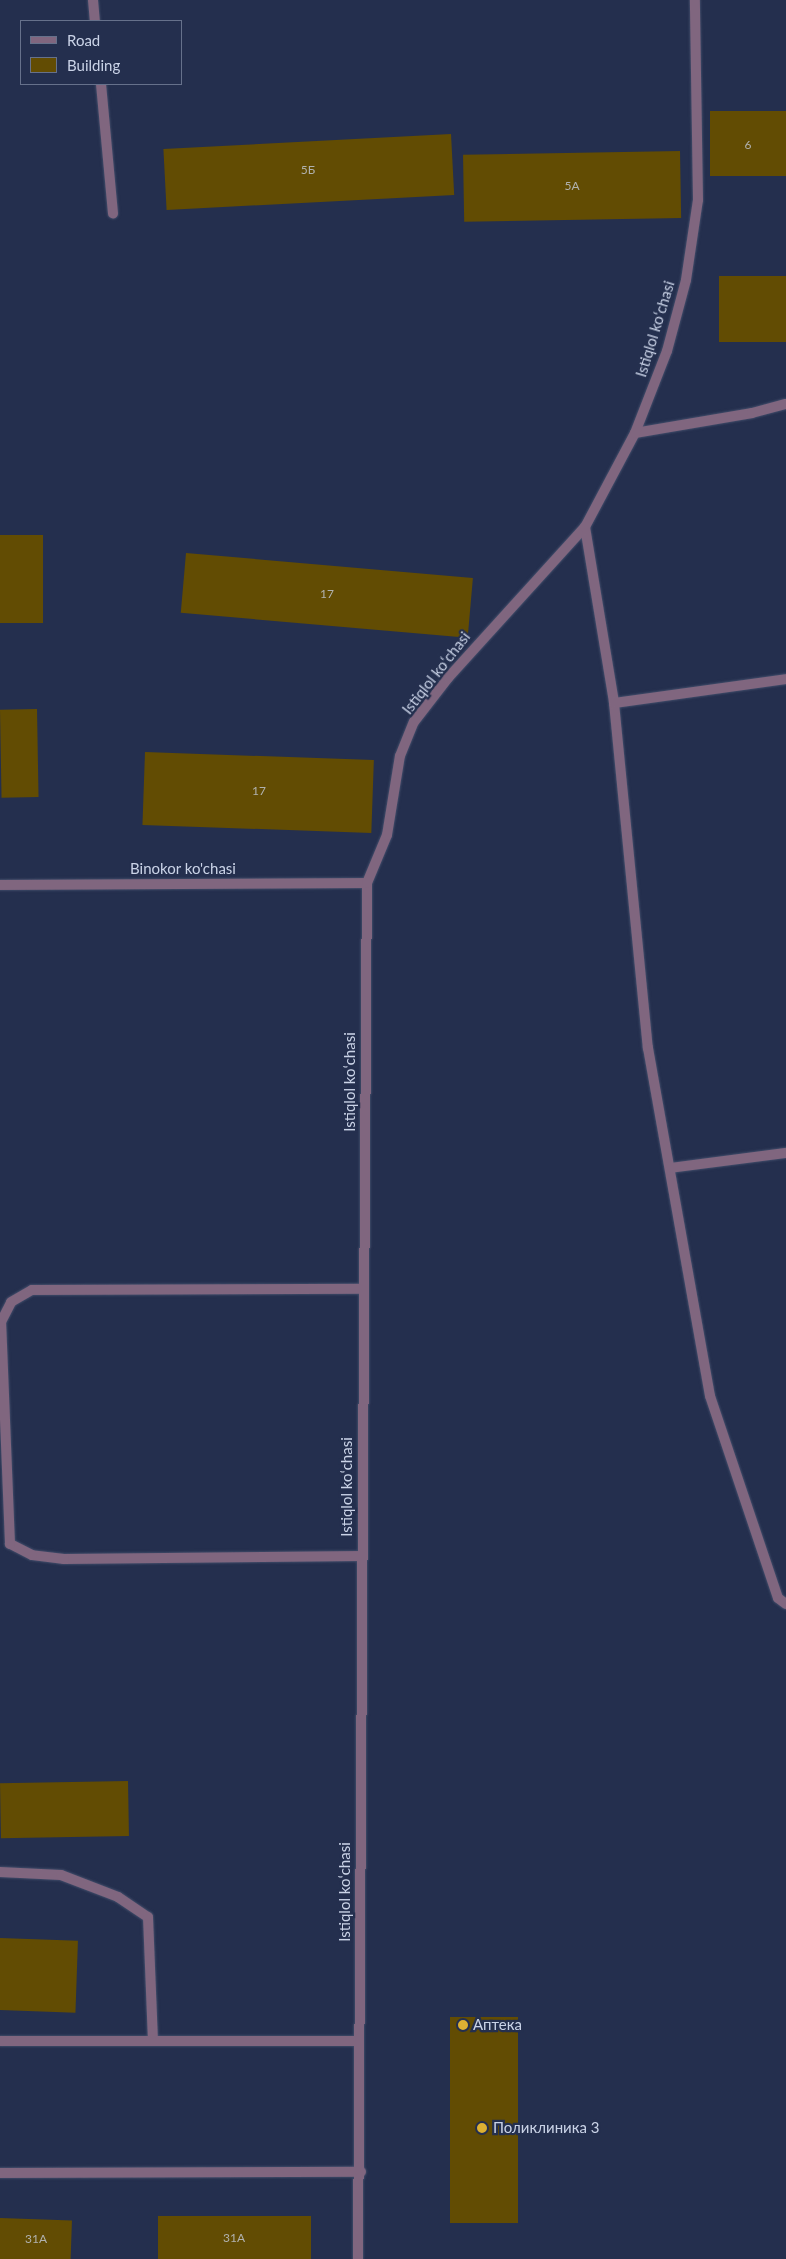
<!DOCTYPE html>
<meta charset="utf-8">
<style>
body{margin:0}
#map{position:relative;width:786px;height:2259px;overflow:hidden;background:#242f4e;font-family:Lato,sans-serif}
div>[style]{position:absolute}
.building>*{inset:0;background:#624c03;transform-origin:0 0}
.roads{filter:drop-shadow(0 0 1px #424d6a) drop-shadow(0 0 1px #424d6a)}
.service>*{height:10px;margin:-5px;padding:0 5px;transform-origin:5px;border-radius:5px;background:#80667f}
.minor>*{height:10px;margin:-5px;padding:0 5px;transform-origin:5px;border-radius:5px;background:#80667f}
.dots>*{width:14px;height:14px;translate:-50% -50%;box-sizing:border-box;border:2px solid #242f4e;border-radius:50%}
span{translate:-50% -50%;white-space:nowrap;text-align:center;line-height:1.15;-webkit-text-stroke:4.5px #242f4e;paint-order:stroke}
.number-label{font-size:12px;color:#b0b1ae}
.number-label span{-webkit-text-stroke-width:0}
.street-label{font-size:15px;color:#cad3e7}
.poi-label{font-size:15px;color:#cad3e7}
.left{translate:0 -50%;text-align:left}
.legend{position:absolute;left:20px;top:20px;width:162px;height:65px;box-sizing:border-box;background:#242f4e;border:1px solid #66718b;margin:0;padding:6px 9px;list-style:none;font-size:15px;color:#cad3e7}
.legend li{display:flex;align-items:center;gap:10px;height:25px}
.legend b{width:25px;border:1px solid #66718b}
</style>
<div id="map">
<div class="building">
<div style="left:786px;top:111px;width:65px;height:76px;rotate:90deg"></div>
<div style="left:451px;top:134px;width:61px;height:288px;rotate:87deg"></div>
<div style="left:680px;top:151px;width:67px;height:217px;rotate:89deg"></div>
<div style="left:719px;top:276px;width:67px;height:66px"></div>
<div style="left:0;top:535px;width:43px;height:88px"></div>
<div style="left:186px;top:553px;width:288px;height:60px;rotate:5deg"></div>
<div style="left:37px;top:709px;width:88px;height:37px;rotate:89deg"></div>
<div style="left:145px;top:752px;width:229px;height:73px;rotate:2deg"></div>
<div style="left:128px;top:1781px;width:55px;height:128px;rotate:89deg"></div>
<div style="left:0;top:1938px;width:78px;height:72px;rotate:2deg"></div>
<div style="left:450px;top:2017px;width:68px;height:206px"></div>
<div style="left:158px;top:2216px;width:153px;height:43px"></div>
<div style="left:0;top:2218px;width:72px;height:41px;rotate:2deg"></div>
</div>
<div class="roads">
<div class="service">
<div style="left:93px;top:0;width:21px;rotate:85deg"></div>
<div style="left:101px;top:84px;width:130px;rotate:84.7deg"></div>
<div style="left:362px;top:1556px;width:298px;rotate:179.4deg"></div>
<div style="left:64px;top:1559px;width:32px;rotate:-173deg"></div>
<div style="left:32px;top:1555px;width:25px;rotate:-153deg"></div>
<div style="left:10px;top:1544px;width:222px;rotate:-92.3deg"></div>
<div style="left:1px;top:1322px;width:22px;rotate:-63deg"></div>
<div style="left:11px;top:1302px;width:24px;rotate:-30deg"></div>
<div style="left:32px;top:1290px;width:332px;rotate:-0.2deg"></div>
<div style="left:0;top:1872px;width:61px;rotate:2.8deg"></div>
<div style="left:61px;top:1875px;width:61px;rotate:21.1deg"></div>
<div style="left:118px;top:1897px;width:36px;rotate:34deg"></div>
<div style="left:148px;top:1917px;width:124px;rotate:87.7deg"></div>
</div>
<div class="minor">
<div style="left:635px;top:433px;width:119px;rotate:-9.7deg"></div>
<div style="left:752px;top:413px;width:35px;rotate:-15deg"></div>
<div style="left:585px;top:527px;width:178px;rotate:80.6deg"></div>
<div style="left:614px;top:703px;width:347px;rotate:84.4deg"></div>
<div style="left:648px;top:1048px;width:353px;rotate:79.9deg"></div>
<div style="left:710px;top:1396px;width:213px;rotate:71.4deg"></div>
<div style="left:778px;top:1598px;width:10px;rotate:37deg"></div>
<div style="left:614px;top:703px;width:174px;rotate:-7.9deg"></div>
<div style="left:0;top:885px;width:367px;rotate:-0.3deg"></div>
<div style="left:670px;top:1168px;width:117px;rotate:-7.4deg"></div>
<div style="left:0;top:2041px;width:359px"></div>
<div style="left:0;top:2173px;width:361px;rotate:-0.2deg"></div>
<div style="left:358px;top:2259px;width:1376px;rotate:-89.63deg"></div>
<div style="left:367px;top:883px;width:52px;rotate:-67.4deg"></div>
<div style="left:387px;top:835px;width:80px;rotate:-80.7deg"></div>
<div style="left:400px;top:756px;width:37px;rotate:-68deg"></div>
<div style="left:414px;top:722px;width:56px;rotate:-52.3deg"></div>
<div style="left:448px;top:678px;width:204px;rotate:-47.8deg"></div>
<div style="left:585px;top:527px;width:106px;rotate:-62deg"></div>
<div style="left:635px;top:433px;width:88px;rotate:-68.7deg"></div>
<div style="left:667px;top:351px;width:73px;rotate:-75deg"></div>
<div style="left:686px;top:280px;width:81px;rotate:-81.5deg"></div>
<div style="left:698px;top:200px;width:200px;rotate:-90.9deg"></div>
</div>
</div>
<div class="dots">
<div style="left:463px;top:2025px;background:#ddb133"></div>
<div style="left:482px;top:2128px;background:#ddb133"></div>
</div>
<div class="number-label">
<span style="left:748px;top:145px">6</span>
<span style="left:308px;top:170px">5Б</span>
<span style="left:572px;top:186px">5А</span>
<span style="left:327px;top:594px">17</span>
<span style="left:259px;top:791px">17</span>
<span style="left:234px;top:2238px">31А</span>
<span style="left:36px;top:2239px">31А</span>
</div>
<div class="street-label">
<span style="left:655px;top:329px;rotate:-73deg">Istiqlol koʻchasi</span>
<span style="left:436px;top:673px;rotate:-52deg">Istiqlol koʻchasi</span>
<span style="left:183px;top:869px">Binokor ko'chasi</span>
<span style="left:350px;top:1082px;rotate:-90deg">Istiqlol koʻchasi</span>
<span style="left:347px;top:1487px;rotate:-90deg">Istiqlol koʻchasi</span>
<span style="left:345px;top:1892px;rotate:-90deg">Istiqlol koʻchasi</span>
</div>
<div class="poi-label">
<span class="left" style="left:473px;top:2025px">Аптека</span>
<span class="left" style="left:493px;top:2128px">Поликлиника 3</span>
</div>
<ul class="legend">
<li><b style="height:6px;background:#80667f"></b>Road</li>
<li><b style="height:14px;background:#624c03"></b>Building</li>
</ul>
</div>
